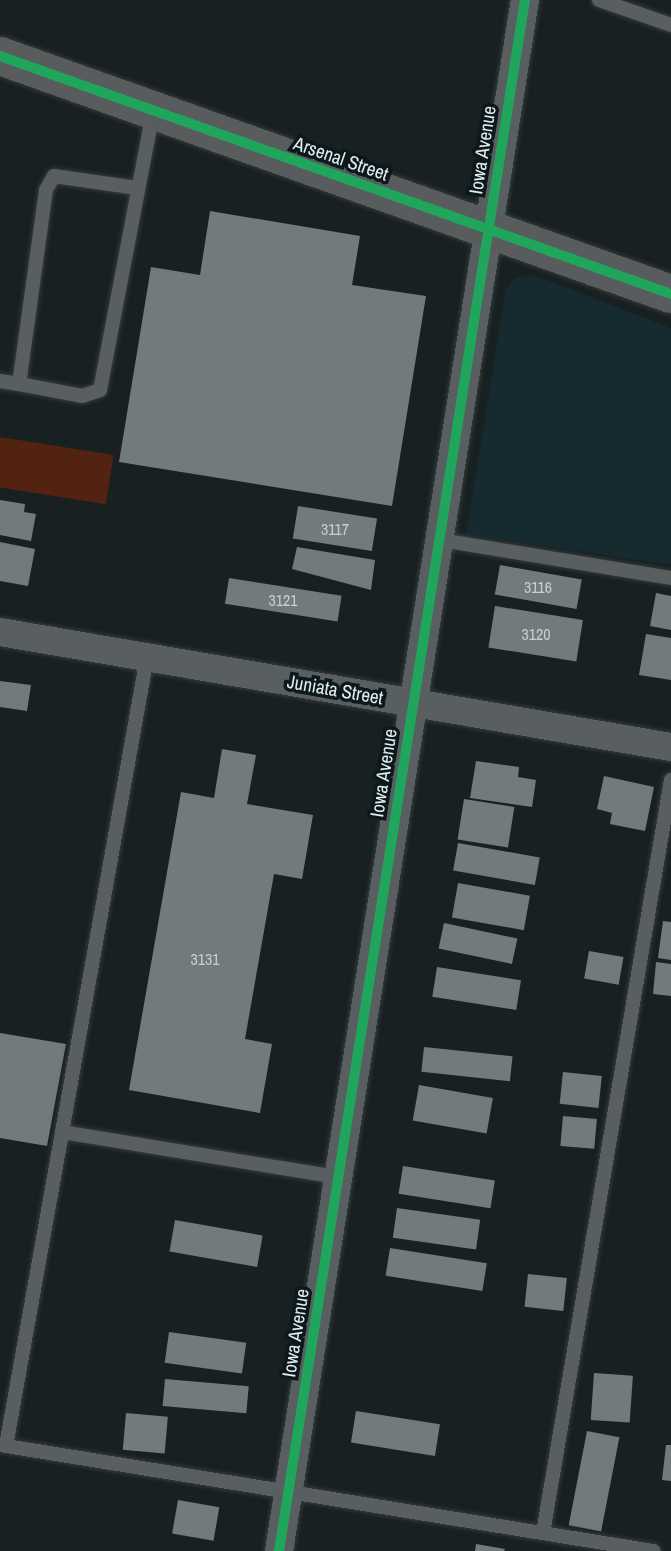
<!DOCTYPE html>
<style>
body{margin:0}
#map{position:relative;width:671px;height:1551px;overflow:hidden;background:#192022;font-family:"Archivo Narrow",sans-serif}
div>[style]{position:absolute}
.built>*{inset:0;background:#162b30}
.green>*{inset:0;background:#522310;transform-origin:0 0}
.building>*{inset:0;background:#737a7c;transform-origin:0 0}
.roads{filter:drop-shadow(0 0 2px #353b3c) drop-shadow(0 0 2px #353b3c)}
.lane>*{height:14px;margin:-7px;padding:0 7px;transform-origin:7px;border-radius:7px;background:#595e60}
.street>*{height:28px;margin:-14px;padding:0 14px;transform-origin:14px;border-radius:14px;background:#595e60}
.secondary>*{height:38px;margin:-19px;padding:0 19px;transform-origin:19px;border-radius:19px;background:#595c5c}
.cycleway>*{height:10px;margin:-5px;padding:0 5px;transform-origin:5px;border-radius:5px;background:#20a55d}
span{translate:-50% -50%;white-space:nowrap;text-align:center;line-height:1.15;-webkit-text-stroke:7px #0b191d;paint-order:stroke}
.number-label{font-size:16px;color:#c6cfd1}
.number-label span{-webkit-text-stroke-width:0}
.street-label{font-size:19px;color:#e2ebed}
</style>
<div id="map">
<div class="built">
<div style="clip-path:polygon(536px 276px,671px 328px,671px 565px,466px 534px,506px 290px,515px 277px)"></div>
</div>
<div class="green">
<div style="left:0;top:437px;width:115px;height:50px;rotate:9deg"></div>
</div>
<div class="building">
<div style="clip-path:polygon(210px 211px,360px 236px,352px 285px,426px 296px,392px 506px,119px 462px,151px 267px,200px 275px)"></div>
<div style="clip-path:polygon(0 500px,25px 504px,24px 512px,36px 514px,31px 541px,0 535px)"></div>
<div style="left:298px;top:506px;width:80px;height:33px;rotate:9deg"></div>
<div style="clip-path:polygon(0 542px,35px 549px,28px 586px,0 581px)"></div>
<div style="clip-path:polygon(297px 547px,375px 560px,371px 590px,292px 569px)"></div>
<div style="left:500px;top:565px;width:83px;height:30px;rotate:10deg"></div>
<div style="left:229px;top:578px;width:114px;height:26px;rotate:9deg"></div>
<div style="clip-path:polygon(656px 593px,671px 596px,671px 630px,650px 626px)"></div>
<div style="left:495px;top:606px;width:89px;height:42px;rotate:9deg"></div>
<div style="clip-path:polygon(646px 634px,671px 638px,671px 680px,639px 675px)"></div>
<div style="clip-path:polygon(0 681px,31px 685px,27px 711px,0 707px)"></div>
<div style="clip-path:polygon(222px 749px,256px 755px,247px 804px,313px 815px,302px 879px,274px 874px,245px 1039px,272px 1044px,260px 1113px,129px 1090px,181px 792px,214px 798px)"></div>
<div style="clip-path:polygon(476px 761px,519px 767px,518px 777px,536px 780px,532px 807px,470px 798px)"></div>
<div style="clip-path:polygon(604px 776px,654px 787px,645px 831px,610px 824px,612px 813px,597px 809px)"></div>
<div style="left:464px;top:799px;width:51px;height:41px;rotate:9deg"></div>
<div style="left:458px;top:843px;width:83px;height:28px;rotate:10deg"></div>
<div style="left:458px;top:883px;width:73px;height:35px;rotate:10deg"></div>
<div style="clip-path:polygon(663px 921px,671px 922px,671px 960px,658px 958px)"></div>
<div style="left:444px;top:923px;width:75px;height:26px;rotate:12deg"></div>
<div style="left:589px;top:951px;width:35px;height:28px;rotate:10deg"></div>
<div style="clip-path:polygon(656px 962px,671px 964px,671px 996px,653px 994px)"></div>
<div style="left:437px;top:967px;width:85px;height:30px;rotate:9deg"></div>
<div style="clip-path:polygon(0 1033px,66px 1044px,47px 1146px,0 1138px)"></div>
<div style="left:424px;top:1047px;width:89px;height:25px;rotate:6deg"></div>
<div style="left:563px;top:1072px;width:39px;height:32px;rotate:6deg"></div>
<div style="left:419px;top:1085px;width:75px;height:36px;rotate:10deg"></div>
<div style="left:563px;top:1116px;width:34px;height:30px;rotate:5deg"></div>
<div style="left:403px;top:1166px;width:93px;height:28px;rotate:9deg"></div>
<div style="left:397px;top:1208px;width:84px;height:30px;rotate:8deg"></div>
<div style="left:175px;top:1220px;width:89px;height:32px;rotate:10deg"></div>
<div style="left:390px;top:1248px;width:98px;height:28px;rotate:9deg"></div>
<div style="left:528px;top:1274px;width:39px;height:33px;rotate:6deg"></div>
<div style="left:169px;top:1332px;width:78px;height:31px;rotate:8deg"></div>
<div style="left:594px;top:1373px;width:39px;height:47px;rotate:4deg"></div>
<div style="left:165px;top:1379px;width:84px;height:27px;rotate:5deg"></div>
<div style="left:356px;top:1411px;width:85px;height:32px;rotate:9deg"></div>
<div style="left:126px;top:1413px;width:42px;height:37px;rotate:5deg"></div>
<div style="left:587px;top:1431px;width:33px;height:96px;rotate:11deg"></div>
<div style="clip-path:polygon(666px 1445px,671px 1445px,671px 1481px,662px 1480px)"></div>
<div style="left:178px;top:1500px;width:42px;height:34px;rotate:10deg"></div>
<div style="clip-path:polygon(476px 1544px,505px 1549px,504px 1551px,475px 1551px)"></div>
</div>
<div class="roads">
<div class="lane">
<div style="left:599px;top:0;width:76px;rotate:19.1deg"></div>
<div style="left:137px;top:188px;width:84px;rotate:-171.8deg"></div>
<div style="left:54px;top:176px;width:16px;rotate:120deg"></div>
<div style="left:46px;top:190px;width:196px;rotate:97.9deg"></div>
<div style="left:19px;top:384px;width:64px;rotate:10.8deg"></div>
<div style="left:82px;top:396px;width:19px;rotate:-18deg"></div>
<div style="left:100px;top:390px;width:284px;rotate:-79.2deg"></div>
<div style="left:0;top:381px;width:19px;rotate:9deg"></div>
<div style="left:441px;top:540px;width:233px;rotate:9.4deg"></div>
<div style="left:62px;top:1132px;width:280px;rotate:9.3deg"></div>
<div style="left:0;top:1445px;width:662px;rotate:9.22deg"></div>
<div style="left:6px;top:1446px;width:801px;rotate:-79.87deg"></div>
<div style="left:543px;top:1533px;width:764px;rotate:-80.35deg"></div>
</div>
<div class="street">
<div style="left:0;top:632px;width:681px;rotate:9.73deg"></div>
<div style="left:279px;top:1551px;width:1570px;rotate:-80.99deg"></div>
</div>
<div class="secondary">
<div style="left:0;top:56px;width:712px;rotate:19.53deg"></div>
</div>
</div>
<div class="cycleway">
<div style="left:0;top:56px;width:712px;rotate:19.53deg"></div>
<div style="left:279px;top:1551px;width:1570px;rotate:-80.99deg"></div>
</div>
<div class="number-label">
<span style="left:335px;top:529px">3117</span>
<span style="left:538px;top:587px">3116</span>
<span style="left:283px;top:600px">3121</span>
<span style="left:536px;top:634px">3120</span>
<span style="left:205px;top:959px">3131</span>
</div>
<div class="street-label">
<span style="left:483px;top:150px;rotate:-81deg">Iowa Avenue</span>
<span style="left:341px;top:159px;rotate:19deg">Arsenal Street</span>
<span style="left:335px;top:690px;rotate:10deg">Juniata Street</span>
<span style="left:384px;top:773px;rotate:-81deg">Iowa Avenue</span>
<span style="left:296px;top:1333px;rotate:-81deg">Iowa Avenue</span>
</div>
</div>
